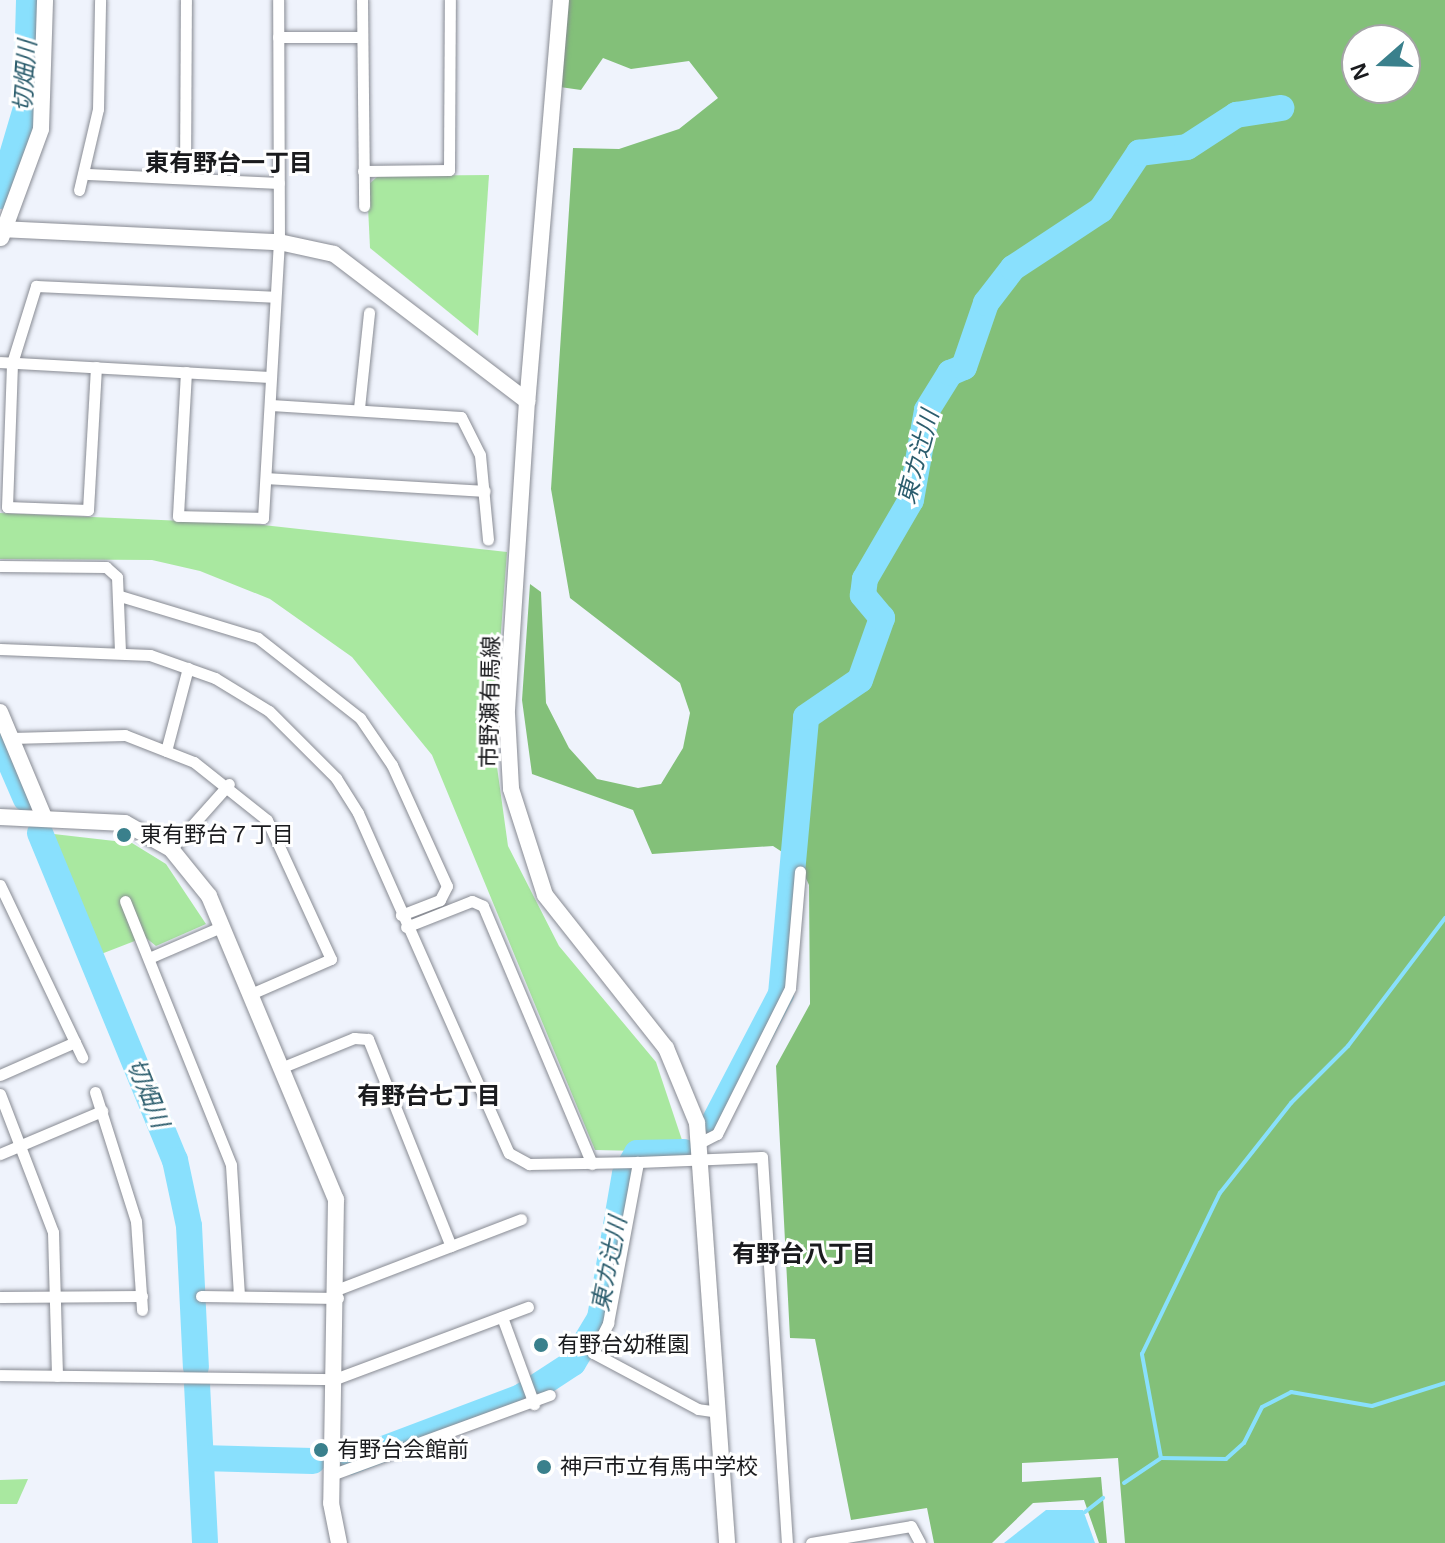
<!DOCTYPE html>
<meta charset="utf-8">
<style>
body{margin:0}
#map{position:relative;width:1445px;height:1543px;overflow:hidden;background:#eff3fc;font-family:Helvetica,"Noto Sans JP",sans-serif}
div>[style]{position:absolute}
.green>*{inset:0;background:#a9e8a0}
.forest>*{inset:0;background:#83c079}
.water>*{inset:0;background:#89e0fd}
.stream>*{height:4px;margin:-2px;padding:0 2px;transform-origin:2px;border-radius:2px;background:#89e0fd}
.river>*{height:26px;margin:-13px;padding:0 13px;transform-origin:13px;border-radius:13px;background:#89e0fd}
.roads{filter:drop-shadow(0 0 2px #888b93) drop-shadow(0 0 2px #888b93)}
.street>*{height:11px;margin:-5.5px;padding:0 5.5px;transform-origin:5.5px;border-radius:5.5px;background:#fff}
.secondary>*{height:16px;margin:-8px;padding:0 8px;transform-origin:8px;border-radius:8px;background:#fff}
.dots>*{width:22px;height:22px;translate:-50% -50%;box-sizing:border-box;border:4px solid #fff;border-radius:50%}
span{translate:-50% -50%;white-space:nowrap;text-align:center;line-height:1.15;-webkit-text-stroke:6px #fff;paint-order:stroke}
.street-label{font-size:22px;color:#1a1b1e}
.poi-label{font-size:22px;color:#1a1b1e}
.left{translate:0 -50%;text-align:left}
.water-label{font-size:24px;color:#2c5d6d;font-style:italic}
.neighbourhood-label{font-size:24px;color:#1a1b1e;font-weight:700}
.north{position:absolute;left:1341px;top:24px;width:80px;height:80px;box-sizing:border-box;background:#fff;border:2px solid #a3a4a5;border-radius:50%;rotate:250deg;font-size:22px;font-weight:700;line-height:32px;text-align:center;color:#1a1b1e}
.north::after{content:'';display:block;margin:auto;width:28px;height:36px;background:#3a808c;clip-path:polygon(50% 0,100% 100%,50% 72%,0 100%)}
</style>
<div id="map">
<div class="green">
<div style="clip-path:polygon(489px 175px,478px 336px,370px 248px,367px 186px,378px 176px)"></div>
<div style="clip-path:polygon(0 513px,253px 524px,507px 552px,493px 738px,508px 846px,559px 946px,656px 1062px,686px 1152px,595px 1150px,432px 755px,352px 657px,270px 599px,200px 571px,152px 560px,0 559px)"></div>
<div style="clip-path:polygon(45px 833px,132px 843px,166px 864px,206px 924px,156px 946px,145px 937px,96px 956px)"></div>
<div style="clip-path:polygon(28px 1479px,17px 1504px,0 1504px,0 1480px)"></div>
</div>
<div class="forest">
<div style="clip-path:polygon(evenodd,568px 0,1445px 0,1445px 1543px,1125px 1543px,1118px 1458px,1022px 1463px,1022px 1482px,1101px 1477px,1107px 1543px,1099px 1543px,1084px 1500px,1033px 1503px,992px 1543px,934px 1543px,927px 1508px,851px 1520px,815px 1339px,790px 1338px,776px 1066px,810px 1004px,809px 885px,799px 863px,773px 846px,652px 854px,633px 810px,532px 774px,522px 700px,530px 584px,541px 592px,546px 703px,569px 748px,597px 779px,638px 788px,661px 784px,683px 748px,690px 713px,680px 683px,570px 598px,551px 489px,573px 148px,619px 149px,679px 129px,718px 98px,689px 61px,631px 69px,603px 58px,581px 90px,560px 87px,568px 0,1357px 40px,1405px 40px,1405px 88px,1357px 88px,1357px 40px)"></div>
</div>
<div class="water">
<div style="clip-path:polygon(1046px 1510px,1083px 1510px,1095px 1543px,1004px 1543px)"></div>
</div>
<div class="stream">
<div style="left:1161px;top:1458px;width:106px;rotate:-100.4deg"></div>
<div style="left:1142px;top:1354px;width:179px;rotate:-64.2deg"></div>
<div style="left:1220px;top:1193px;width:115px;rotate:-51.7deg"></div>
<div style="left:1291px;top:1103px;width:81px;rotate:-45deg"></div>
<div style="left:1348px;top:1046px;width:161px;rotate:-52.8deg"></div>
<div style="left:1124px;top:1483px;width:45px;rotate:-34deg"></div>
<div style="left:1161px;top:1458px;width:65px;rotate:0.9deg"></div>
<div style="left:1226px;top:1459px;width:24px;rotate:-42deg"></div>
<div style="left:1244px;top:1443px;width:40px;rotate:-63.4deg"></div>
<div style="left:1262px;top:1407px;width:33px;rotate:-27deg"></div>
<div style="left:1291px;top:1392px;width:82px;rotate:9.8deg"></div>
<div style="left:1372px;top:1406px;width:77px;rotate:-17.5deg"></div>
<div style="left:1085px;top:1512px;width:23px;rotate:-38deg"></div>
</div>
<div class="river">
<div style="left:0;top:196px;width:92px;rotate:-73.5deg"></div>
<div style="left:26px;top:108px;width:108px;rotate:-88.4deg"></div>
<div style="left:0;top:739px;width:65px;rotate:66.6deg"></div>
<div style="left:40px;top:833px;width:354px;rotate:67.6deg"></div>
<div style="left:175px;top:1160px;width:67px;rotate:78deg"></div>
<div style="left:189px;top:1226px;width:141px;rotate:87.2deg"></div>
<div style="left:713px;top:1124px;width:147px;rotate:-62.4deg"></div>
<div style="left:781px;top:994px;width:278px;rotate:-84.8deg"></div>
<div style="left:806px;top:717px;width:65px;rotate:-34.4deg"></div>
<div style="left:860px;top:680px;width:66px;rotate:-70.5deg"></div>
<div style="left:882px;top:618px;width:30px;rotate:-130deg"></div>
<div style="left:863px;top:595px;width:16px;rotate:-83deg"></div>
<div style="left:865px;top:579px;width:91px;rotate:-59.8deg"></div>
<div style="left:911px;top:500px;width:91px;rotate:-79.9deg"></div>
<div style="left:927px;top:410px;width:44px;rotate:-58.1deg"></div>
<div style="left:950px;top:373px;width:15px;rotate:-23deg"></div>
<div style="left:964px;top:367px;width:68px;rotate:-71deg"></div>
<div style="left:986px;top:303px;width:44px;rotate:-52.4deg"></div>
<div style="left:1013px;top:268px;width:105px;rotate:-33.4deg"></div>
<div style="left:1101px;top:210px;width:69px;rotate:-56.3deg"></div>
<div style="left:1139px;top:153px;width:48px;rotate:-7.1deg"></div>
<div style="left:1187px;top:147px;width:59px;rotate:-33.1deg"></div>
<div style="left:1236px;top:115px;width:46px;rotate:-8.8deg"></div>
<div style="left:197px;top:1384px;width:159px;rotate:87.1deg"></div>
<div style="left:201px;top:1458px;width:112px;rotate:1.5deg"></div>
<div style="left:349px;top:1462px;width:184px;rotate:-20.7deg"></div>
<div style="left:521px;top:1397px;width:62px;rotate:-33.2deg"></div>
<div style="left:573px;top:1363px;width:52px;rotate:-59deg"></div>
<div style="left:600px;top:1318px;width:146px;rotate:-80.2deg"></div>
<div style="left:625px;top:1174px;width:24px;rotate:-60deg"></div>
<div style="left:637px;top:1153px;width:47px;rotate:-1.2deg"></div>
</div>
<div class="roads">
<div class="street">
<div style="left:362px;top:0;width:206px;rotate:89.4deg"></div>
<div style="left:278px;top:37px;width:84px"></div>
<div style="left:363px;top:171px;width:86px;rotate:-0.7deg"></div>
<div style="left:449px;top:170px;width:170px;rotate:-89.7deg"></div>
<div style="left:88px;top:174px;width:191px;rotate:2.7deg"></div>
<div style="left:185px;top:178px;width:178px;rotate:-89.7deg"></div>
<div style="left:79px;top:190px;width:83px;rotate:-76.8deg"></div>
<div style="left:98px;top:109px;width:109px;rotate:-88.9deg"></div>
<div style="left:0;top:362px;width:269px;rotate:3.2deg"></div>
<div style="left:96px;top:367px;width:143px;rotate:93.2deg"></div>
<div style="left:88px;top:510px;width:81px;rotate:-177.9deg"></div>
<div style="left:7px;top:507px;width:144px;rotate:-88deg"></div>
<div style="left:12px;top:363px;width:81px;rotate:-72.7deg"></div>
<div style="left:36px;top:286px;width:238px;rotate:2.6deg"></div>
<div style="left:186px;top:372px;width:144px;rotate:93.2deg"></div>
<div style="left:178px;top:516px;width:85px;rotate:1.3deg"></div>
<div style="left:263px;top:518px;width:276px;rotate:-86.7deg"></div>
<div style="left:279px;top:242px;width:242px;rotate:-90.2deg"></div>
<div style="left:271px;top:405px;width:190px;rotate:3.6deg"></div>
<div style="left:461px;top:417px;width:42px;rotate:63.4deg"></div>
<div style="left:480px;top:455px;width:85px;rotate:84.6deg"></div>
<div style="left:359px;top:408px;width:96px;rotate:-84deg"></div>
<div style="left:266px;top:478px;width:219px;rotate:3.4deg"></div>
<div style="left:0;top:566px;width:106px;rotate:0.5deg"></div>
<div style="left:106px;top:567px;width:15px;rotate:42deg"></div>
<div style="left:117px;top:577px;width:76px;rotate:87.7deg"></div>
<div style="left:120px;top:596px;width:144px;rotate:16.9deg"></div>
<div style="left:258px;top:638px;width:130px;rotate:38.1deg"></div>
<div style="left:360px;top:718px;width:57px;rotate:55.8deg"></div>
<div style="left:392px;top:765px;width:133px;rotate:65.6deg"></div>
<div style="left:447px;top:886px;width:16px;rotate:117deg"></div>
<div style="left:440px;top:900px;width:42px;rotate:159deg"></div>
<div style="left:0;top:649px;width:150px;rotate:2.3deg"></div>
<div style="left:150px;top:655px;width:69px;rotate:19.5deg"></div>
<div style="left:215px;top:678px;width:63px;rotate:31.4deg"></div>
<div style="left:269px;top:711px;width:95px;rotate:45deg"></div>
<div style="left:336px;top:778px;width:41px;rotate:57.8deg"></div>
<div style="left:358px;top:813px;width:372px;rotate:66.1deg"></div>
<div style="left:509px;top:1153px;width:23px;rotate:29deg"></div>
<div style="left:529px;top:1164px;width:109px;rotate:-1.1deg"></div>
<div style="left:11px;top:738px;width:114px;rotate:-1.5deg"></div>
<div style="left:125px;top:735px;width:74px;rotate:21.4deg"></div>
<div style="left:194px;top:762px;width:93px;rotate:38.5deg"></div>
<div style="left:267px;top:820px;width:153px;rotate:65.3deg"></div>
<div style="left:331px;top:959px;width:87px;rotate:156.4deg"></div>
<div style="left:166px;top:751px;width:86px;rotate:-75.2deg"></div>
<div style="left:171px;top:849px;width:87px;rotate:-48.3deg"></div>
<div style="left:0;top:885px;width:191px;rotate:64.5deg"></div>
<div style="left:125px;top:901px;width:284px;rotate:68.1deg"></div>
<div style="left:231px;top:1165px;width:131px;rotate:86.5deg"></div>
<div style="left:406px;top:927px;width:71px;rotate:-21.5deg"></div>
<div style="left:472px;top:901px;width:12px;rotate:24deg"></div>
<div style="left:483px;top:906px;width:280px;rotate:67.1deg"></div>
<div style="left:149px;top:958px;width:81px;rotate:-23.4deg"></div>
<div style="left:283px;top:1067px;width:77px;rotate:-22.2deg"></div>
<div style="left:354px;top:1038px;width:14px;rotate:4deg"></div>
<div style="left:368px;top:1039px;width:223px;rotate:68.2deg"></div>
<div style="left:0;top:1075px;width:82px;rotate:-23.7deg"></div>
<div style="left:95px;top:1092px;width:135px;rotate:72.4deg"></div>
<div style="left:136px;top:1221px;width:89px;rotate:86.1deg"></div>
<div style="left:0;top:1094px;width:148px;rotate:69deg"></div>
<div style="left:53px;top:1232px;width:144px;rotate:88.4deg"></div>
<div style="left:701px;top:1142px;width:18px;rotate:-27deg"></div>
<div style="left:717px;top:1134px;width:163px;rotate:-63.4deg"></div>
<div style="left:790px;top:988px;width:117px;rotate:-85.1deg"></div>
<div style="left:0;top:1154px;width:111px;rotate:-22.9deg"></div>
<div style="left:339px;top:1289px;width:195px;rotate:-21deg"></div>
<div style="left:201px;top:1296px;width:137px;rotate:0.8deg"></div>
<div style="left:0;top:1297px;width:142px;rotate:-0.4deg"></div>
<div style="left:502px;top:1317px;width:93px;rotate:69.8deg"></div>
<div style="left:0;top:1375px;width:335px;rotate:0.7deg"></div>
<div style="left:335px;top:1379px;width:206px;rotate:-20.5deg"></div>
<div style="left:719px;top:1412px;width:21px;rotate:-172deg"></div>
<div style="left:698px;top:1409px;width:119px;rotate:-151.9deg"></div>
<div style="left:593px;top:1353px;width:34px;rotate:-63deg"></div>
<div style="left:608px;top:1323px;width:164px;rotate:-79.4deg"></div>
<div style="left:638px;top:1162px;width:124px;rotate:-2.3deg"></div>
<div style="left:762px;top:1157px;width:387px;rotate:86.3deg"></div>
<div style="left:331px;top:1475px;width:233px;rotate:-20.1deg"></div>
<div style="left:811px;top:1543px;width:101px;rotate:-9.6deg"></div>
<div style="left:911px;top:1526px;width:19px;rotate:62deg"></div>
</div>
<div class="secondary">
<div style="left:561px;top:0;width:402px;rotate:94.8deg"></div>
<div style="left:527px;top:401px;width:314px;rotate:93.7deg"></div>
<div style="left:507px;top:714px;width:75px;rotate:86.9deg"></div>
<div style="left:511px;top:789px;width:111px;rotate:72.2deg"></div>
<div style="left:545px;top:895px;width:195px;rotate:51.7deg"></div>
<div style="left:666px;top:1048px;width:81px;rotate:67.5deg"></div>
<div style="left:697px;top:1123px;width:421px;rotate:85.9deg"></div>
<div style="left:0;top:229px;width:279px;rotate:2.7deg"></div>
<div style="left:279px;top:242px;width:56px;rotate:12.3deg"></div>
<div style="left:334px;top:254px;width:243px;rotate:37.3deg"></div>
<div style="left:1px;top:238px;width:116px;rotate:-69.8deg"></div>
<div style="left:41px;top:129px;width:129px;rotate:-88.2deg"></div>
<div style="left:0;top:712px;width:114px;rotate:67.3deg"></div>
<div style="left:0;top:817px;width:125px;rotate:2.7deg"></div>
<div style="left:125px;top:823px;width:53px;rotate:29.5deg"></div>
<div style="left:171px;top:849px;width:60px;rotate:51deg"></div>
<div style="left:209px;top:896px;width:329px;rotate:67.3deg"></div>
<div style="left:336px;top:1199px;width:304px;rotate:90.9deg"></div>
<div style="left:331px;top:1503px;width:41px;rotate:78.7deg"></div>
</div>
</div>
<div class="dots">
<div style="left:124px;top:835px;background:#3a808c"></div>
<div style="left:541px;top:1345px;background:#3a808c"></div>
<div style="left:321px;top:1450px;background:#3a808c"></div>
<div style="left:544px;top:1467px;background:#3a808c"></div>
</div>
<div class="street-label">
<span style="left:490px;top:702px;rotate:-89deg">市野瀬有馬線</span>
</div>
<div class="poi-label">
<span class="left" style="left:140px;top:835px">東有野台７丁目</span>
<span class="left" style="left:557px;top:1345px">有野台幼稚園</span>
<span class="left" style="left:337px;top:1450px">有野台会館前</span>
<span class="left" style="left:560px;top:1467px">神戸市立有馬中学校</span>
</div>
<div class="water-label">
<span style="left:25px;top:76px;rotate:-86deg">切畑川</span>
<span style="left:918px;top:457px;rotate:-75deg">東カ辻川</span>
<span style="left:148px;top:1093px;rotate:68deg">切畑川</span>
<span style="left:609px;top:1264px;rotate:-79deg">東カ辻川</span>
</div>
<div class="neighbourhood-label">
<span style="left:229px;top:163px">東有野台一丁目</span>
<span style="left:429px;top:1096px">有野台七丁目</span>
<span style="left:804px;top:1254px">有野台八丁目</span>
</div>
<div class="north">N</div>
</div>
